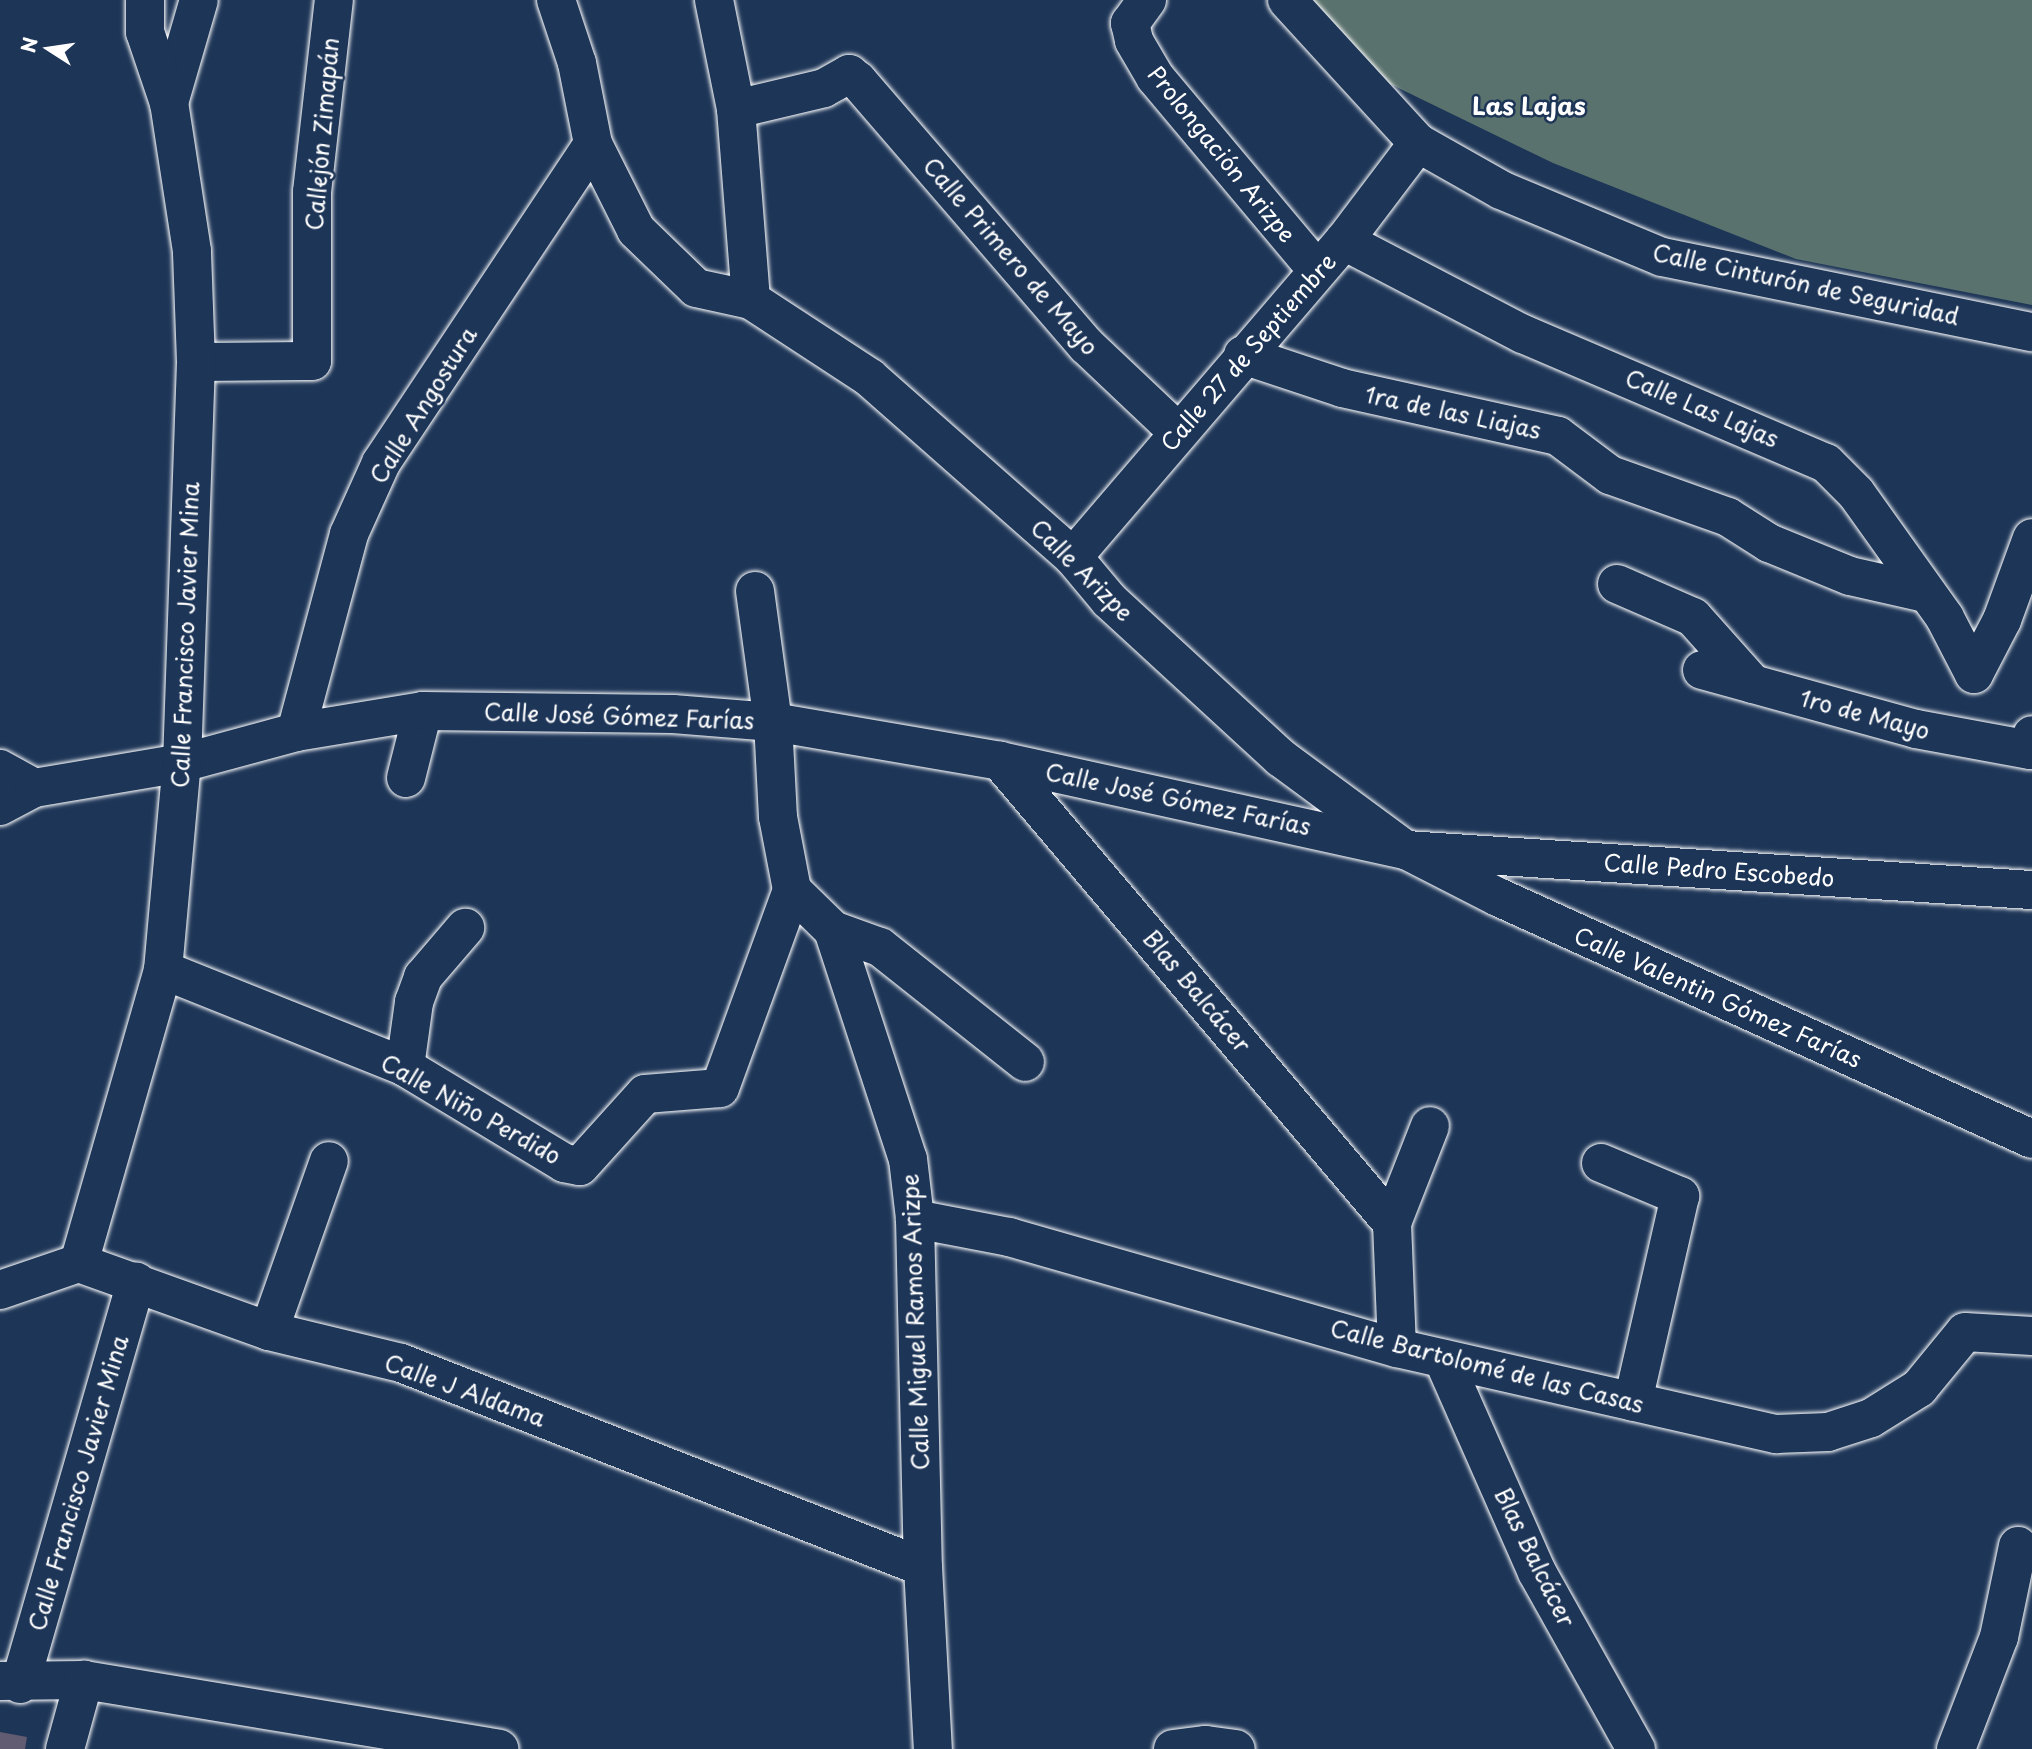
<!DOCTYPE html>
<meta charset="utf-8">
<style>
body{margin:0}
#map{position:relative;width:2032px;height:1749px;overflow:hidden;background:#1d3557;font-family:"Playpen Sans",sans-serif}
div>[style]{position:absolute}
.green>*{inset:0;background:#5a726d}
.building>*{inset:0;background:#615c71}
.roads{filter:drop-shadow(0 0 2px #fff) drop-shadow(0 0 2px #fff)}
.minor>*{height:38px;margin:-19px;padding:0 19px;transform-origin:19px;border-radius:19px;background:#1d3557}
span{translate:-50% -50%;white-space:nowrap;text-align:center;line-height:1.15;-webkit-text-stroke:5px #1d3557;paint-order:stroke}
.street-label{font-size:23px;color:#fff}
.neighbourhood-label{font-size:24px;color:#fff;font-weight:700}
.north{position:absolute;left:14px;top:14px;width:70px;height:70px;-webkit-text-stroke:5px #1d3557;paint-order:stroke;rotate:282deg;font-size:19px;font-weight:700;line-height:28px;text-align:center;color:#fff}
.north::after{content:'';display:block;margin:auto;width:24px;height:32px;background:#fff;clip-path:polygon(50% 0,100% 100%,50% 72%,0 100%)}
</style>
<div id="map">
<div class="green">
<div style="clip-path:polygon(1313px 0,2032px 0,2032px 305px,1796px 259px,1553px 163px,1382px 80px)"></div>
</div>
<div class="building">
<div style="clip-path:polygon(0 1732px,27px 1737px,25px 1749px,0 1749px)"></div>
</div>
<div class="roads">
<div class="minor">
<div style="left:556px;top:0;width:66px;rotate:71.6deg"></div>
<div style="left:577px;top:63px;width:83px;rotate:78.8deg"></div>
<div style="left:593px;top:144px;width:96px;rotate:63.4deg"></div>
<div style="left:636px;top:230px;width:83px;rotate:44deg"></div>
<div style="left:696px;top:288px;width:56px;rotate:12.3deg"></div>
<div style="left:751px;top:300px;width:142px;rotate:33.2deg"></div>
<div style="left:870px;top:378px;width:271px;rotate:41.4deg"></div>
<div style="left:1073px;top:557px;width:56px;rotate:50.1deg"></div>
<div style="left:1109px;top:600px;width:234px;rotate:42.6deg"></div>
<div style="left:1281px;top:758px;width:155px;rotate:36.4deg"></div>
<div style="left:1406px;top:850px;width:103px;rotate:27.1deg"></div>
<div style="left:1498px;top:897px;width:586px;rotate:24.38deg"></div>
<div style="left:714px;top:0;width:111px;rotate:78.6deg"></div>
<div style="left:736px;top:109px;width:192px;rotate:85.5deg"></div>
<div style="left:1147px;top:0;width:29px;rotate:126deg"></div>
<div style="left:1130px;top:23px;width:18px;rotate:77deg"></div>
<div style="left:1134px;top:41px;width:42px;rotate:59.7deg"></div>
<div style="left:1155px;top:77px;width:251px;rotate:50deg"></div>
<div style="left:1287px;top:0;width:194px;rotate:47.5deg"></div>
<div style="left:1418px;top:143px;width:95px;rotate:29.5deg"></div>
<div style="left:1501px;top:190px;width:174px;rotate:22.6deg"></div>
<div style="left:1662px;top:257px;width:378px;rotate:11.5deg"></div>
<div style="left:169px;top:103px;width:107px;rotate:-73.8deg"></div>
<div style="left:736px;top:109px;width:90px;rotate:-13.4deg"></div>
<div style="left:824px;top:88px;width:29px;rotate:-29deg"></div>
<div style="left:849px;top:74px;width:11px;rotate:38deg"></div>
<div style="left:858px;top:81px;width:350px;rotate:49.2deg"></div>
<div style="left:1087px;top:346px;width:125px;rotate:43.4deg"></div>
<div style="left:1344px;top:241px;width:202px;rotate:27.5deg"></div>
<div style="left:1523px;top:334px;width:329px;rotate:23.1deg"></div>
<div style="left:1826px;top:463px;width:42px;rotate:45deg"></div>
<div style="left:1856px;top:493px;width:153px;rotate:54.5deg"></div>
<div style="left:1945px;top:618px;width:63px;rotate:62.6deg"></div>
<div style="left:1243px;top:355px;width:104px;rotate:18.4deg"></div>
<div style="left:1342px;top:388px;width:221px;rotate:12.5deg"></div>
<div style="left:1558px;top:436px;width:65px;rotate:36.9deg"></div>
<div style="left:1610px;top:475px;width:125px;rotate:19.6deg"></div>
<div style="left:1728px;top:517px;width:49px;rotate:32.4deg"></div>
<div style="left:1769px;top:543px;width:87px;rotate:22.2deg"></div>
<div style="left:1850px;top:576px;width:77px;rotate:12.8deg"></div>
<div style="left:196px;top:362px;width:116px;rotate:-0.5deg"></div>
<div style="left:312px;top:361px;width:169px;rotate:-90deg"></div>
<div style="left:312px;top:192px;width:193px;rotate:-83.5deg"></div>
<div style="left:1073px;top:557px;width:416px;rotate:-49.4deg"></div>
<div style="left:1344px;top:241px;width:123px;rotate:-52.9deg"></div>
<div style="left:1617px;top:584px;width:83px;rotate:23.5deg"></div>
<div style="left:1693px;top:617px;width:90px;rotate:48.2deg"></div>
<div style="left:755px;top:591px;width:132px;rotate:82.2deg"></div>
<div style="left:773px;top:722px;width:95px;rotate:87deg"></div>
<div style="left:778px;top:817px;width:74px;rotate:79.1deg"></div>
<div style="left:792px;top:890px;width:57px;rotate:44.3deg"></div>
<div style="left:833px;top:930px;width:241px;rotate:71.9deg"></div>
<div style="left:908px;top:1159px;width:60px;rotate:83.3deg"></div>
<div style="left:915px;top:1219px;width:348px;rotate:88.7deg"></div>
<div style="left:923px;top:1567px;width:182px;rotate:86.9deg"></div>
<div style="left:1702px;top:670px;width:222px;rotate:15.4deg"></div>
<div style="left:1916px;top:729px;width:116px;rotate:10.4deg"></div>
<div style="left:2030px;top:750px;width:15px;rotate:-82deg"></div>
<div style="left:1974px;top:674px;width:61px;rotate:-62.6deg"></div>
<div style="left:2002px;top:620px;width:87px;rotate:-69.9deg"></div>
<div style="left:296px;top:732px;width:205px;rotate:-75deg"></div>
<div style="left:349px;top:534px;width:78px;rotate:-65.7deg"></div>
<div style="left:381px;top:463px;width:383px;rotate:-56.4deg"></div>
<div style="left:1000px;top:761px;width:606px;rotate:49.69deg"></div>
<div style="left:1392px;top:1223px;width:125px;rotate:87.7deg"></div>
<div style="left:0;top:769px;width:39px;rotate:29deg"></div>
<div style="left:406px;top:778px;width:69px;rotate:-75.8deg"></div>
<div style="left:0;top:806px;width:38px;rotate:-28deg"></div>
<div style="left:34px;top:788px;width:150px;rotate:-9.6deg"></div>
<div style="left:182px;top:763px;width:118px;rotate:-15.2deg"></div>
<div style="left:296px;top:732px;width:129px;rotate:-9.4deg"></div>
<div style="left:423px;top:711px;width:250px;rotate:0.7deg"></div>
<div style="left:673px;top:714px;width:100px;rotate:4.6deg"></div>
<div style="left:773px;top:722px;width:230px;rotate:9.7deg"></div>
<div style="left:1000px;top:761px;width:416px;rotate:12.4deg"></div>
<div style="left:1406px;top:850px;width:627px;rotate:3.66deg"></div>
<div style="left:833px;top:930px;width:50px;rotate:19.9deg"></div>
<div style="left:880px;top:947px;width:185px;rotate:38.4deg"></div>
<div style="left:163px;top:970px;width:261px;rotate:21.8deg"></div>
<div style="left:405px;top:1067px;width:186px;rotate:31.1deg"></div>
<div style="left:564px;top:1163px;width:16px;rotate:11deg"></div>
<div style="left:580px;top:1166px;width:97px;rotate:-47.9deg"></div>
<div style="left:645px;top:1094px;width:75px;rotate:-4.6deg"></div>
<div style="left:720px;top:1088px;width:211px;rotate:-70deg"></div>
<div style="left:405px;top:1067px;width:66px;rotate:-82.1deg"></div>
<div style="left:414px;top:1002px;width:27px;rotate:-70deg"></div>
<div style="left:423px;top:977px;width:65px;rotate:-49.4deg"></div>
<div style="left:1601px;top:1163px;width:86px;rotate:22.7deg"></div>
<div style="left:1680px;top:1196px;width:211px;rotate:102.9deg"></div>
<div style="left:915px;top:1219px;width:96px;rotate:10.8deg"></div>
<div style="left:1009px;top:1237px;width:404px;rotate:16deg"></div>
<div style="left:1397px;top:1348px;width:389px;rotate:12.8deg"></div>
<div style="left:1776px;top:1434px;width:52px;rotate:-2.2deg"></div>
<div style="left:1828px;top:1432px;width:45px;rotate:-18deg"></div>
<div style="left:1871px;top:1418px;width:57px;rotate:-32deg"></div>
<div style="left:1919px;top:1388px;width:72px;rotate:-50.6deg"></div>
<div style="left:1965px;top:1332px;width:67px;rotate:3.4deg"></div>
<div style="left:1392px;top:1223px;width:104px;rotate:-68.6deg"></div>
<div style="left:79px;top:1263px;width:305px;rotate:-74deg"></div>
<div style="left:163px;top:970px;width:208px;rotate:-84.8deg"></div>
<div style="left:182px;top:763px;width:401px;rotate:-88deg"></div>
<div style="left:196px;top:362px;width:111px;rotate:-92.1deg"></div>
<div style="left:192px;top:251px;width:150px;rotate:-98.8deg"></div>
<div style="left:169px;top:103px;width:75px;rotate:-108.7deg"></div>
<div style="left:145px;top:32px;width:32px;rotate:-90deg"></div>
<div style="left:0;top:1290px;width:83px;rotate:-18.9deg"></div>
<div style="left:79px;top:1263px;width:202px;rotate:19.7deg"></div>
<div style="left:269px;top:1331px;width:136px;rotate:13.6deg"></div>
<div style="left:401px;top:1363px;width:560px;rotate:21.35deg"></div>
<div style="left:269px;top:1331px;width:180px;rotate:-70.6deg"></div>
<div style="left:1443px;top:1359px;width:233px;rotate:66.2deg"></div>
<div style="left:1537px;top:1572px;width:203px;rotate:60.8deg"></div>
<div style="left:0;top:1681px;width:84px;rotate:-0.7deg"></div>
<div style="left:84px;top:1680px;width:421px;rotate:9.4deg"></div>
<div style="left:20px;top:1684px;width:419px;rotate:-73.9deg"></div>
<div style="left:65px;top:1749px;width:72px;rotate:-74.6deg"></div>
<div style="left:1173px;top:1749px;width:33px;rotate:-7deg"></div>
<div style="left:1206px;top:1745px;width:30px;rotate:8deg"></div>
<div style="left:1956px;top:1749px;width:120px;rotate:-69deg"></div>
<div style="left:1999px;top:1637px;width:93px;rotate:-78.2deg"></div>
</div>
</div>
<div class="street-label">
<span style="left:322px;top:134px;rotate:-85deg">Callejón Zimapán</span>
<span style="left:1222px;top:154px;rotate:51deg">Prolongación Arizpe</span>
<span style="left:1011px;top:256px;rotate:49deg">Calle Primero de Mayo</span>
<span style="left:1806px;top:284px;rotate:12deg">Calle Cinturón de Seguridad</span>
<span style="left:1248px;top:352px;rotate:-49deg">Calle 27 de Septiembre</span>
<span style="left:423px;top:405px;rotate:-58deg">Calle Angostura</span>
<span style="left:1702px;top:408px;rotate:23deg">Calle Las Lajas</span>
<span style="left:1453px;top:412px;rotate:12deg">1ra de las Liajas</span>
<span style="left:1082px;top:570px;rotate:45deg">Calle Arizpe</span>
<span style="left:185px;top:635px;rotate:-88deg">Calle Francisco Javier Mina</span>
<span style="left:1865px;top:714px;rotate:15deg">1ro de Mayo</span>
<span style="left:619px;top:716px;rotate:2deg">Calle José Gómez Farías</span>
<span style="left:1178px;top:799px;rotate:12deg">Calle José Gómez Farías</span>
<span style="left:1719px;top:870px;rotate:4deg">Calle Pedro Escobedo</span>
<span style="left:1197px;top:991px;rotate:50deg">Blas Balcácer</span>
<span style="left:1718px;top:997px;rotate:24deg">Calle Valentin Gómez Farías</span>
<span style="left:471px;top:1109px;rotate:29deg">Calle Niño Perdido</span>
<span style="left:915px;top:1322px;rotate:-92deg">Calle Miguel Ramos Arizpe</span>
<span style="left:1487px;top:1366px;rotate:14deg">Calle Bartolomé de las Casas</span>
<span style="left:465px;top:1390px;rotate:20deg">Calle J Aldama</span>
<span style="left:78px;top:1483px;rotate:-74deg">Calle Francisco Javier Mina</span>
<span style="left:1535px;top:1557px;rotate:64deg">Blas Balcácer</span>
</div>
<div class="neighbourhood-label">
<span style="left:1529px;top:106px">Las Lajas</span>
</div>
<div class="north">N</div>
</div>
